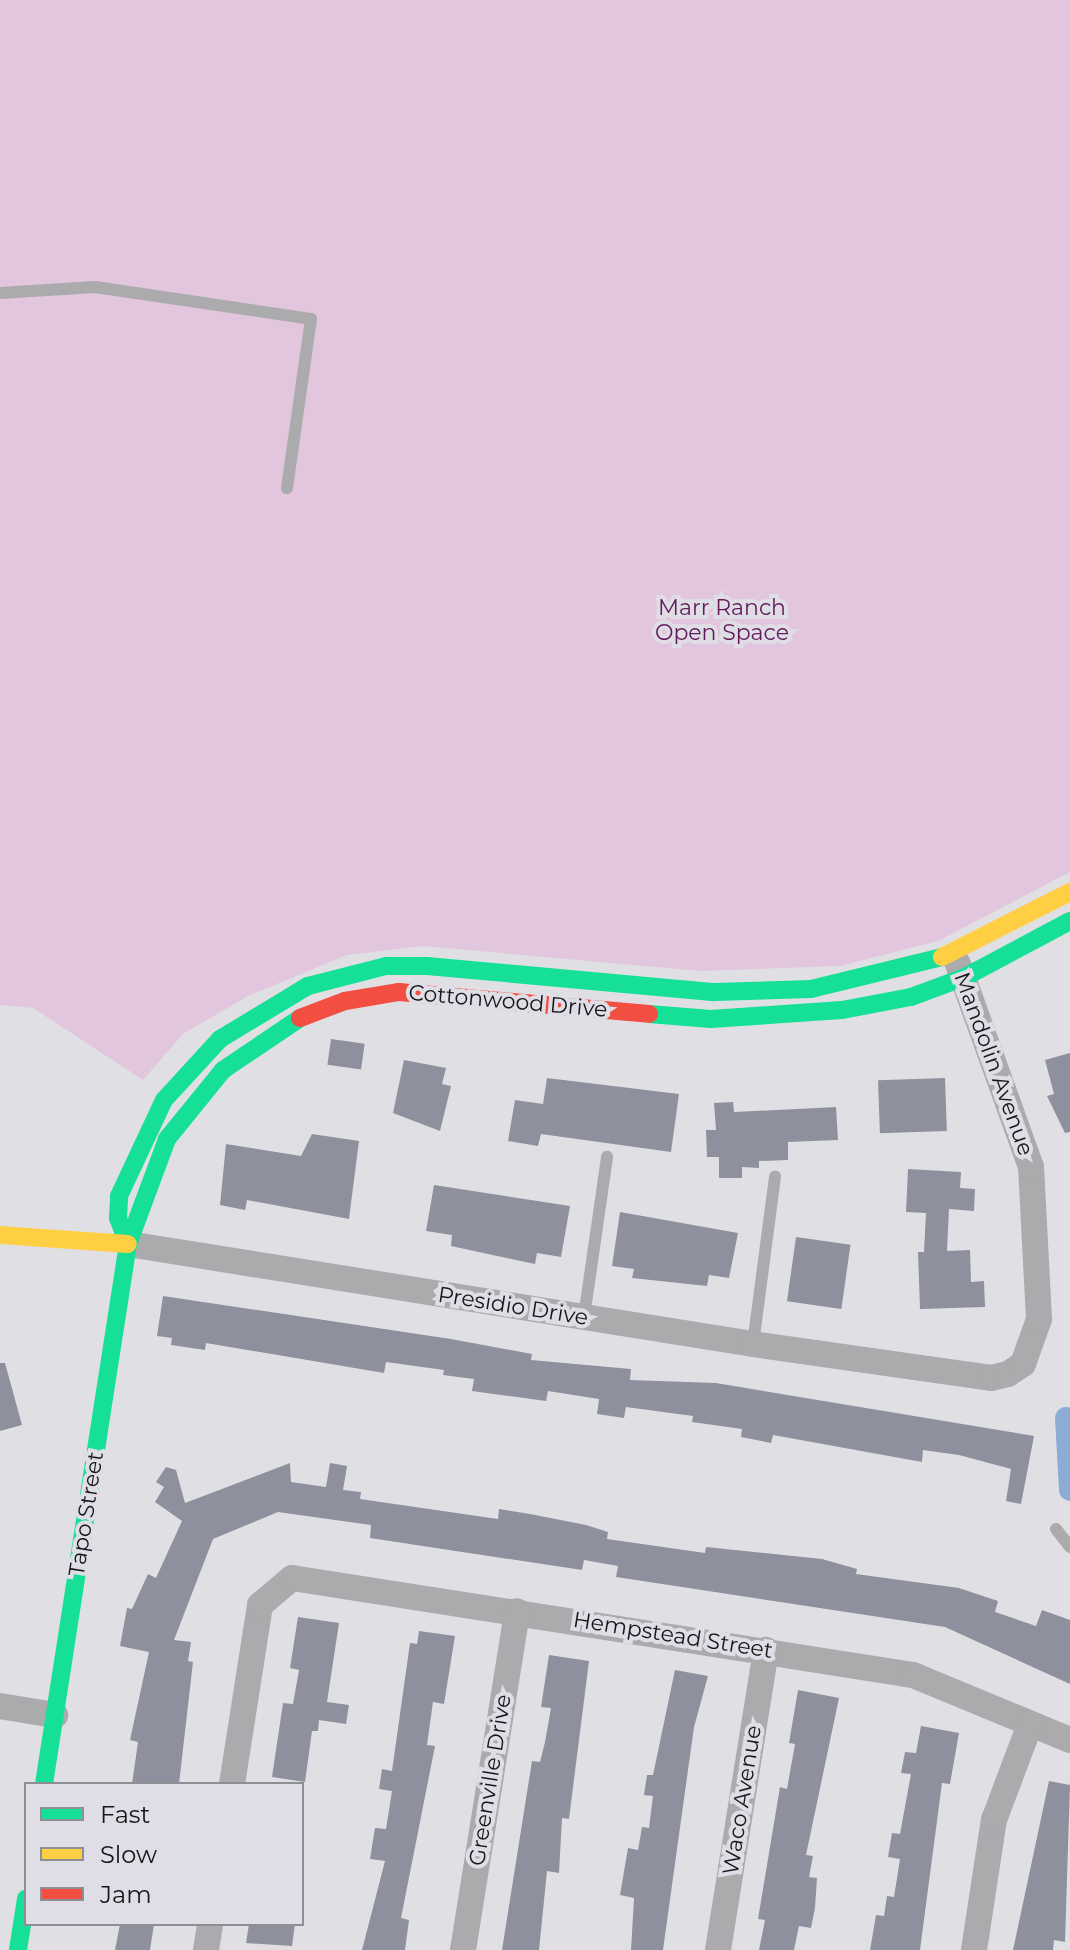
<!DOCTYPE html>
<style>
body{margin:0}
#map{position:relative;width:1070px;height:1950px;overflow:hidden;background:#e0e0e4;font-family:Montserrat,sans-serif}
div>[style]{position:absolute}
.green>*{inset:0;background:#e2c6dd}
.canal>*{height:22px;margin:-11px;padding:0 11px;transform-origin:11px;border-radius:11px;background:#8cabd5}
.building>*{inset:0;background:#8e909d;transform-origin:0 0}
.lane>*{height:12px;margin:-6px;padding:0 6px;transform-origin:6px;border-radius:6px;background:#abaaac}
.street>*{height:26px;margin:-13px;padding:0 13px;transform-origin:13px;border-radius:13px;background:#abaaac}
.fast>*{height:18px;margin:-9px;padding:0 9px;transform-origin:9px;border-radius:9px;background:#16e098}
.slow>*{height:18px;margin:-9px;padding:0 9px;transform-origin:9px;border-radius:9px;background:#ffcf43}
.jam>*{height:18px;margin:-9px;padding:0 9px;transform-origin:9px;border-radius:9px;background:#f24e42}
span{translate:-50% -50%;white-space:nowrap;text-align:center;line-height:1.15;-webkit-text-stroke:8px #dfdee6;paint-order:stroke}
.park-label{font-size:22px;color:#641a59}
.street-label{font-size:22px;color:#171619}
.legend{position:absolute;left:24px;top:1782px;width:280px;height:144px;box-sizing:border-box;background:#dfdee6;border:2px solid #8f8e94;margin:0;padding:10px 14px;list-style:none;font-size:24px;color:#171619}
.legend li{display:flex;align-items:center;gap:16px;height:40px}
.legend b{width:40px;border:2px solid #8f8e94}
</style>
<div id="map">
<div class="green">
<div style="clip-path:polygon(0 0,1070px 0,1070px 872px,938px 941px,840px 966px,700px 971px,423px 946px,347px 955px,248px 996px,183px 1034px,143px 1080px,33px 1008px,0 1005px)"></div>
</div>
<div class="canal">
<div style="left:1066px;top:1418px;width:72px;rotate:86.8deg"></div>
</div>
<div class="building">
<div style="left:331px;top:1039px;width:34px;height:26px;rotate:8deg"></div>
<div style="clip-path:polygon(1070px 1053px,1070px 1132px,1065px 1133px,1047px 1096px,1054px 1094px,1045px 1060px)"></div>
<div style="clip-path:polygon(404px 1060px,446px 1068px,442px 1084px,451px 1086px,440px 1131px,393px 1113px)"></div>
<div style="clip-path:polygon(547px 1078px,679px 1094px,671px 1152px,541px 1134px,538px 1146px,508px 1141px,515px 1100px,543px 1104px)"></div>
<div style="left:945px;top:1078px;width:53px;height:67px;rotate:88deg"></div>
<div style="clip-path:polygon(733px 1102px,734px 1112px,836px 1107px,838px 1140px,788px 1142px,788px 1160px,759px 1161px,759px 1168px,742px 1167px,742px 1178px,719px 1178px,719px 1157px,707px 1157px,706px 1130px,716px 1130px,714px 1103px)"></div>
<div style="clip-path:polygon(312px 1134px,359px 1141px,349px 1219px,247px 1200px,245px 1210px,220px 1205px,226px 1144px,301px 1156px)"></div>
<div style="clip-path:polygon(908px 1169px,961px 1172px,960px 1188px,975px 1189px,974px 1211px,949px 1209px,947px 1251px,970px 1250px,971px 1282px,984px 1281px,985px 1307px,920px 1309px,918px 1252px,924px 1252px,926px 1213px,906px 1212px)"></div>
<div style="clip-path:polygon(434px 1185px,570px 1206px,561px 1257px,537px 1253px,535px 1264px,451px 1246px,452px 1235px,426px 1231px)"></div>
<div style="clip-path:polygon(620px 1212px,738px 1233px,729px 1278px,709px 1275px,707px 1286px,632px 1278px,634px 1269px,612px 1266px)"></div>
<div style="left:796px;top:1237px;width:55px;height:65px;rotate:8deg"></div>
<div style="clip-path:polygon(163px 1296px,451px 1339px,532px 1354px,531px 1360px,631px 1369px,630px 1380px,716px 1383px,1034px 1436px,1021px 1504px,1006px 1501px,1011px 1469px,959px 1455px,923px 1450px,922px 1462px,773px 1435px,771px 1443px,741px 1437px,742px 1429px,692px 1422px,693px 1416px,626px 1407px,624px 1418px,597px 1414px,599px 1399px,548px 1391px,546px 1401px,472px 1391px,474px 1379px,443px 1375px,444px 1370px,386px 1362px,384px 1373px,206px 1343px,205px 1350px,171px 1345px,172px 1338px,157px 1336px)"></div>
<div style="clip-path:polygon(0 1363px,5px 1363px,22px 1425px,0 1431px)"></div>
<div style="clip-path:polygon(290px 1463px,291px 1482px,326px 1487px,330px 1463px,347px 1466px,343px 1490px,361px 1492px,360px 1499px,498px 1519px,499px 1509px,530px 1514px,586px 1525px,608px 1532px,607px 1539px,705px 1553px,706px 1547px,822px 1559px,857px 1569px,856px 1574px,959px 1588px,998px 1601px,995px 1612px,1036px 1626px,1042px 1610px,1070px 1620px,1070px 1684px,945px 1627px,616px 1577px,618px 1566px,584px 1560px,582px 1570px,370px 1538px,371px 1525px,278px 1512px,213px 1539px,174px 1640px,191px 1642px,188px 1661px,193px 1662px,179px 1784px,132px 1784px,138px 1742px,130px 1740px,149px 1652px,120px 1646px,127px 1608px,132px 1609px,148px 1574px,156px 1578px,182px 1521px,155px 1502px,164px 1487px,156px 1482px,166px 1467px,176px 1470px,185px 1503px)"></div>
<div style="clip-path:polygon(298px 1617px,339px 1623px,327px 1702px,349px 1705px,346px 1724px,319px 1720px,318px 1731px,312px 1731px,305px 1782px,272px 1777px,283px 1703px,293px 1704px,299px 1670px,290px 1668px)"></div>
<div style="clip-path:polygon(419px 1631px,455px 1636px,444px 1704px,433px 1702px,427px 1745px,435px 1746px,401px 1918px,409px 1920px,405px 1950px,362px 1950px,385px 1861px,370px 1859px,375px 1828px,386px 1829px,392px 1791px,379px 1789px,382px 1769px,392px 1771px,410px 1643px,417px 1644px)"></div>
<div style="clip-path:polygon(549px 1655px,589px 1661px,569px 1819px,562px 1818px,559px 1873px,547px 1871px,539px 1950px,502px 1950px,532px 1761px,540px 1762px,545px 1742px,551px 1708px,541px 1707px)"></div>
<div style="clip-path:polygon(675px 1670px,708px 1676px,694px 1727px,663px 1950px,631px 1950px,634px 1898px,620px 1895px,628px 1848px,638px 1850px,642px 1827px,649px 1828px,653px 1796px,644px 1795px,647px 1775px,653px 1775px)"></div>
<div style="clip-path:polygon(798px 1690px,839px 1698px,806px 1855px,813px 1856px,809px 1877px,817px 1878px,815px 1908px,811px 1928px,799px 1926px,794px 1950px,759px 1950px,765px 1920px,758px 1919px,780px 1787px,787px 1789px,795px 1744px,789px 1743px)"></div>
<div style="clip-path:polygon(921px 1726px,959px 1733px,950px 1784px,942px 1783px,920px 1950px,870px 1950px,876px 1915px,884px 1916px,887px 1896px,894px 1897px,900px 1859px,888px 1857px,892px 1833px,900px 1834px,911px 1774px,901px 1773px,905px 1752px,916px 1753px)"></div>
<div style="clip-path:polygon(1049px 1781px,1070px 1785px,1065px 1942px,1054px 1940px,1053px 1950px,1013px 1950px)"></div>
<div style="clip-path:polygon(120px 1924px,154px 1924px,150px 1950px,115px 1950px)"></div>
<div style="clip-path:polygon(249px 1924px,295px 1924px,292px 1946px,246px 1943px)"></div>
</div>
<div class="lane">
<div style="left:0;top:293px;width:95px;rotate:-3.6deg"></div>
<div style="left:95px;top:287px;width:218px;rotate:8.4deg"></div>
<div style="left:311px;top:319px;width:171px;rotate:98.1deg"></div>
<div style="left:584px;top:1317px;width:162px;rotate:-81.8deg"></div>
<div style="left:753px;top:1344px;width:169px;rotate:-82.5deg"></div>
<div style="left:1056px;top:1529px;width:23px;rotate:52deg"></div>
</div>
<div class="street">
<div style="left:128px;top:1244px;width:633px;rotate:9.09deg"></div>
<div style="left:753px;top:1344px;width:240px;rotate:8.1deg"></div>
<div style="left:991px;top:1378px;width:17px;rotate:-13deg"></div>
<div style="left:1008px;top:1374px;width:18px;rotate:-34deg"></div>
<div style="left:1023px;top:1364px;width:48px;rotate:-70.4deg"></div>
<div style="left:1039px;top:1319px;width:152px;rotate:-93deg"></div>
<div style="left:1031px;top:1167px;width:216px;rotate:-109.8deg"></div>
<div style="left:0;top:1706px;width:56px;rotate:9.3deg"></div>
<div style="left:232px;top:1784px;width:181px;rotate:-81.1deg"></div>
<div style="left:260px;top:1605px;width:42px;rotate:-40.2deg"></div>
<div style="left:292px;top:1578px;width:629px;rotate:8.88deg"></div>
<div style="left:913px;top:1675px;width:170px;rotate:22.5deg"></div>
<div style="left:206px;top:1950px;width:26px;rotate:-81deg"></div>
<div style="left:463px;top:1950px;width:343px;rotate:-80.9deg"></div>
<div style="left:718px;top:1950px;width:304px;rotate:-80.9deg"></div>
<div style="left:974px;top:1950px;width:132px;rotate:-81.3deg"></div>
<div style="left:994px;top:1820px;width:103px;rotate:-69.4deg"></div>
</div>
<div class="fast">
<div style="left:649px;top:1014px;width:62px;rotate:4.6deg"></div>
<div style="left:711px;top:1019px;width:131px;rotate:-3.9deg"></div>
<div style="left:842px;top:1010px;width:70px;rotate:-10.7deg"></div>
<div style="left:911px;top:997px;width:58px;rotate:-20.3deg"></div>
<div style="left:965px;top:977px;width:119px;rotate:-28.1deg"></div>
<div style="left:128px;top:1244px;width:28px;rotate:-111deg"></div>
<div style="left:118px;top:1218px;width:22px;rotate:-87deg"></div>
<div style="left:119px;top:1196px;width:106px;rotate:-64.9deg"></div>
<div style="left:164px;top:1100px;width:83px;rotate:-47.4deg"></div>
<div style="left:220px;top:1039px;width:103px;rotate:-31.1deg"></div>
<div style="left:308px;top:986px;width:81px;rotate:-14.4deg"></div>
<div style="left:386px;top:966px;width:41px"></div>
<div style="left:427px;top:966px;width:289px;rotate:5.2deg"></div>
<div style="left:715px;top:992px;width:96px;rotate:-1.8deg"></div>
<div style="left:811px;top:989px;width:135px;rotate:-13.7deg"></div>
<div style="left:44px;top:1784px;width:546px;rotate:-81.16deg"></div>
<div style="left:128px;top:1244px;width:112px;rotate:-69.6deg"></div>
<div style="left:167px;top:1139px;width:89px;rotate:-50.9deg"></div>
<div style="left:223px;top:1070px;width:93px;rotate:-34deg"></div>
<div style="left:18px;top:1950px;width:52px;rotate:-81.1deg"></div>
</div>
<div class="slow">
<div style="left:942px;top:957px;width:144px;rotate:-26.9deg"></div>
<div style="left:0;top:1235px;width:128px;rotate:4deg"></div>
</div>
<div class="jam">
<div style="left:300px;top:1018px;width:48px;rotate:-20.7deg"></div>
<div style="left:345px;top:1001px;width:55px;rotate:-9.5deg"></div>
<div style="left:399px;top:992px;width:251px;rotate:5deg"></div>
</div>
<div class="park-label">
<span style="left:722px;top:620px">Marr Ranch<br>Open Space</span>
</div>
<div class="street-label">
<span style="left:508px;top:1001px;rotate:5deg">Cottonwood Drive</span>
<span style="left:994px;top:1064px;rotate:70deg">Mandolin Avenue</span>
<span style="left:513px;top:1306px;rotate:9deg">Presidio Drive</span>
<span style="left:86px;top:1514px;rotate:-81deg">Tapo Street</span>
<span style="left:673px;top:1635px;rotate:9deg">Hempstead Street</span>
<span style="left:490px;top:1780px;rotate:-81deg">Greenville Drive</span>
<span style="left:742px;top:1800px;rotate:-81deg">Waco Avenue</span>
</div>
<ul class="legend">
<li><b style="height:10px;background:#16e098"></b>Fast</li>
<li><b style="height:10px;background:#ffcf43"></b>Slow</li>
<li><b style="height:10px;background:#f24e42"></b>Jam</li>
</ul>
</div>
